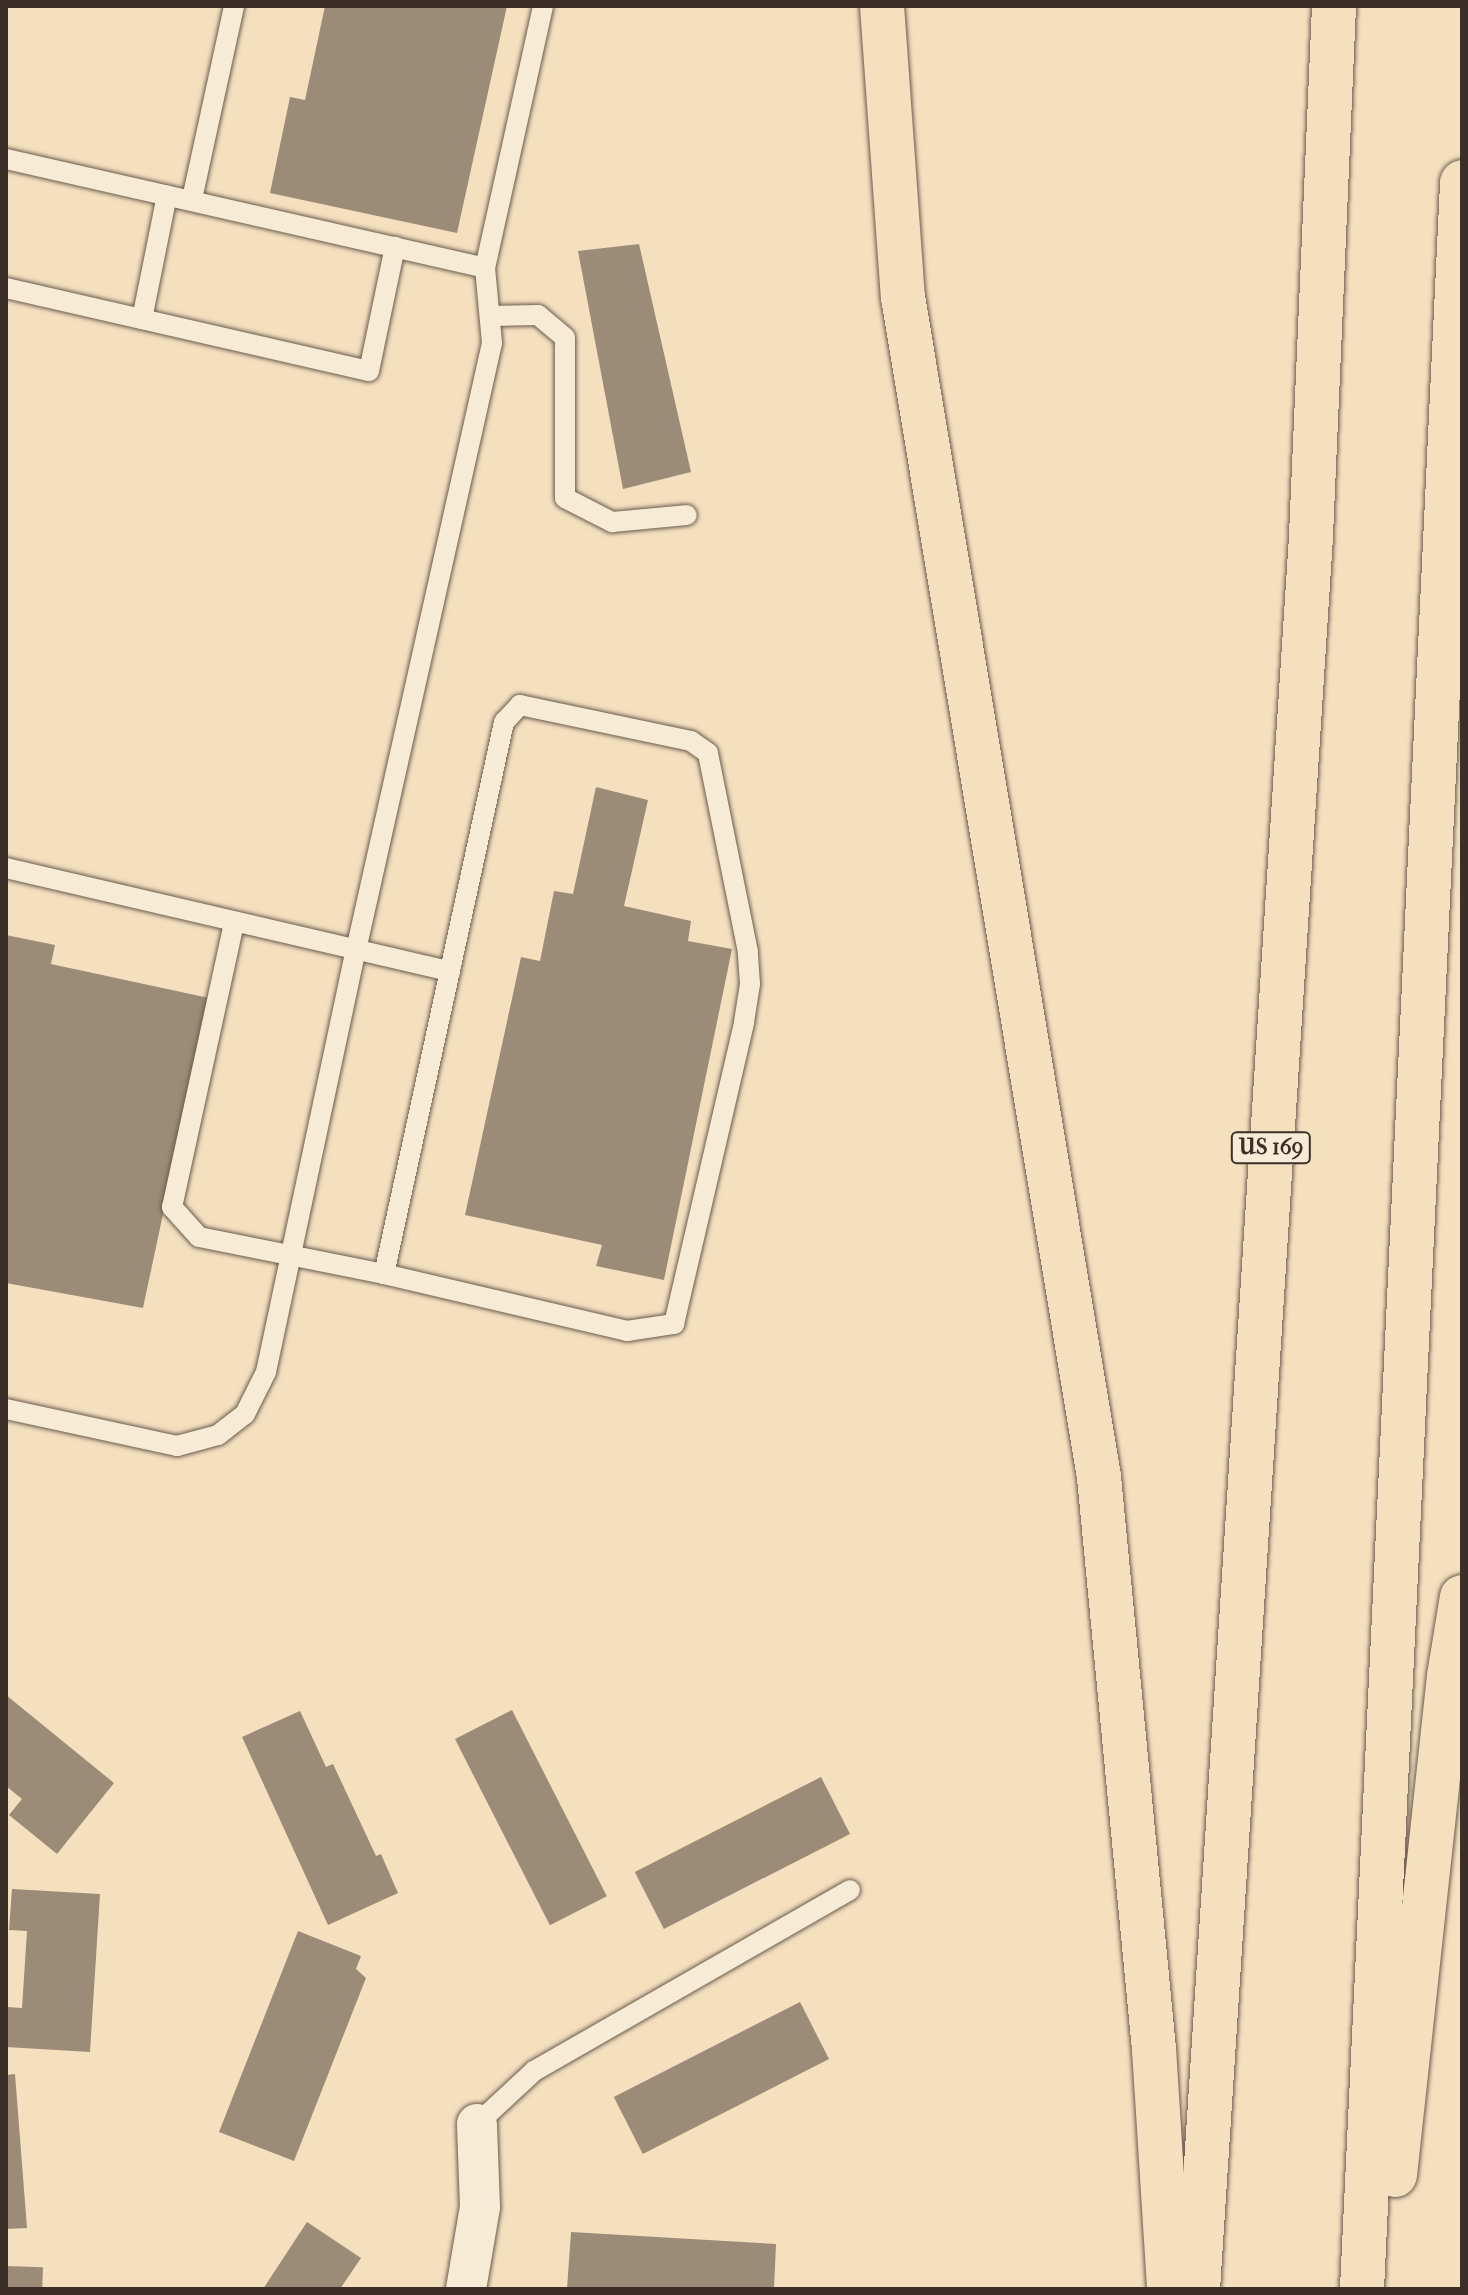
<!DOCTYPE html>
<style>
body{margin:0}
#map{position:relative;width:1468px;height:2295px;overflow:hidden;background:#f4e0bf;font-family:"IM FELL French Canon",serif}
div>[style]{position:absolute}
.building>*{inset:0;background:#9c8b77;transform-origin:0 0}
.roads{filter:drop-shadow(0 0 2px #6a5b4e) drop-shadow(0 0 2px #6a5b4e)}
.service>*{height:20px;margin:-10px;padding:0 10px;transform-origin:10px;border-radius:10px;background:#f8ebd5}
.minor>*{height:40px;margin:-20px;padding:0 20px;transform-origin:20px;border-radius:20px;background:#f8ebd5}
.motorway>*{height:44px;margin:-22px;padding:0 22px;transform-origin:22px;border-radius:22px;background:#f4e0bf}
span{translate:-50% -50%;white-space:nowrap;text-align:center;line-height:1.15;-webkit-text-stroke:7px #f8ebd5;paint-order:stroke}
.shield-label span{padding:2px 6px;background:#f8ebd5;border:2px solid;border-radius:6px;-webkit-text-stroke-width:0}
.shield-label{font-size:22px;color:#3c2f28;font-weight:700}
.frame{position:absolute;inset:0;border:8px solid #3c2f28;pointer-events:none}
</style>
<div id="map">
<div class="building">
<div style="clip-path:polygon(325px 6px,507px 6px,457px 233px,270px 193px,290px 97px,305px 100px)"></div>
<div style="clip-path:polygon(639px 244px,691px 472px,623px 489px,578px 251px)"></div>
<div style="clip-path:polygon(596px 787px,648px 800px,624px 906px,691px 921px,688px 941px,732px 949px,664px 1280px,596px 1266px,602px 1245px,465px 1215px,521px 957px,540px 961px,554px 891px,573px 894px)"></div>
<div style="clip-path:polygon(6px 935px,55px 945px,51px 964px,209px 998px,143px 1308px,6px 1283px)"></div>
<div style="clip-path:polygon(6px 1695px,114px 1783px,57px 1854px,9px 1815px,22px 1799px,6px 1786px)"></div>
<div style="left:512px;top:1710px;width:209px;height:64px;rotate:63deg"></div>
<div style="clip-path:polygon(300px 1711px,326px 1767px,333px 1764px,376px 1856px,381px 1854px,398px 1893px,328px 1925px,242px 1737px)"></div>
<div style="left:821px;top:1777px;width:64px;height:209px;rotate:63deg"></div>
<div style="clip-path:polygon(12px 1889px,100px 1894px,90px 2052px,6px 2047px,7px 2007px,22px 2008px,27px 1931px,9px 1930px)"></div>
<div style="clip-path:polygon(298px 1931px,361px 1956px,356px 1969px,366px 1978px,294px 2161px,219px 2132px)"></div>
<div style="left:800px;top:2002px;width:64px;height:209px;rotate:63deg"></div>
<div style="clip-path:polygon(15px 2074px,27px 2228px,6px 2229px,6px 2075px)"></div>
<div style="clip-path:polygon(307px 2222px,361px 2258px,340px 2289px,263px 2289px)"></div>
<div style="clip-path:polygon(571px 2232px,776px 2244px,774px 2289px,567px 2289px)"></div>
<div style="left:6px;top:2266px;width:37px;height:23px;rotate:2deg"></div>
</div>
<div class="roads">
<div class="service">
<div style="left:6px;top:159px;width:491px;rotate:12.8deg"></div>
<div style="left:192px;top:199px;width:198px;rotate:-77.7deg"></div>
<div style="left:6px;top:288px;width:372px;rotate:12.9deg"></div>
<div style="left:369px;top:371px;width:127px;rotate:-78.2deg"></div>
<div style="left:490px;top:316px;width:48px;rotate:-1.2deg"></div>
<div style="left:538px;top:315px;width:35px;rotate:40deg"></div>
<div style="left:565px;top:338px;width:160px;rotate:90deg"></div>
<div style="left:565px;top:498px;width:53px;rotate:27.1deg"></div>
<div style="left:612px;top:522px;width:75px;rotate:-5.3deg"></div>
<div style="left:142px;top:319px;width:126px;rotate:-78.6deg"></div>
<div style="left:6px;top:868px;width:456px;rotate:13.1deg"></div>
<div style="left:234px;top:923px;width:291px;rotate:102.3deg"></div>
<div style="left:172px;top:1207px;width:40px;rotate:48deg"></div>
<div style="left:199px;top:1237px;width:189px;rotate:11.3deg"></div>
<div style="left:384px;top:1274px;width:250px;rotate:13.2deg"></div>
<div style="left:627px;top:1331px;width:48px;rotate:-8.5deg"></div>
<div style="left:674px;top:1324px;width:310px;rotate:-76.9deg"></div>
<div style="left:744px;top:1022px;width:38px;rotate:-81deg"></div>
<div style="left:750px;top:984px;width:32px;rotate:-94deg"></div>
<div style="left:748px;top:952px;width:203px;rotate:-101.4deg"></div>
<div style="left:708px;top:753px;width:21px;rotate:-145deg"></div>
<div style="left:691px;top:741px;width:175px;rotate:-168.1deg"></div>
<div style="left:520px;top:705px;width:23px;rotate:133deg"></div>
<div style="left:504px;top:722px;width:565px;rotate:102.26deg"></div>
<div style="left:6px;top:1409px;width:175px;rotate:12.2deg"></div>
<div style="left:177px;top:1446px;width:42px;rotate:-15deg"></div>
<div style="left:218px;top:1435px;width:34px;rotate:-38deg"></div>
<div style="left:245px;top:1414px;width:47px;rotate:-63.4deg"></div>
<div style="left:266px;top:1372px;width:431px;rotate:-78deg"></div>
<div style="left:356px;top:950px;width:622px;rotate:-77.37deg"></div>
<div style="left:492px;top:343px;width:75px;rotate:-95.3deg"></div>
<div style="left:485px;top:268px;width:268px;rotate:-77.5deg"></div>
<div style="left:477px;top:2124px;width:78px;rotate:-42.9deg"></div>
<div style="left:534px;top:2071px;width:364px;rotate:-29.8deg"></div>
</div>
<div class="minor">
<div style="left:466px;top:2289px;width:83px;rotate:-80.3deg"></div>
<div style="left:480px;top:2207px;width:83px;rotate:-92.1deg"></div>
</div>
<div class="motorway">
<div style="left:882px;top:6px;width:292px;rotate:85.9deg"></div>
<div style="left:903px;top:297px;width:1196px;rotate:80.57deg"></div>
<div style="left:1099px;top:1477px;width:575px;rotate:84.51deg"></div>
<div style="left:1154px;top:2049px;width:240px;rotate:86.4deg"></div>
<div style="left:1395px;top:2175px;width:502px;rotate:-83.82deg"></div>
<div style="left:1449px;top:1676px;width:80px;rotate:-80.7deg"></div>
<div style="left:1198px;top:2289px;width:1758px;rotate:-86.31deg"></div>
<div style="left:1311px;top:535px;width:529px;rotate:-87.51deg"></div>
<div style="left:1362px;top:2289px;width:2109px;rotate:-87.28deg"></div>
</div>
</div>
<div class="shield-label">
<span style="left:1271px;top:1148px">US 169</span>
</div>
<div class="frame"></div>
</div>
